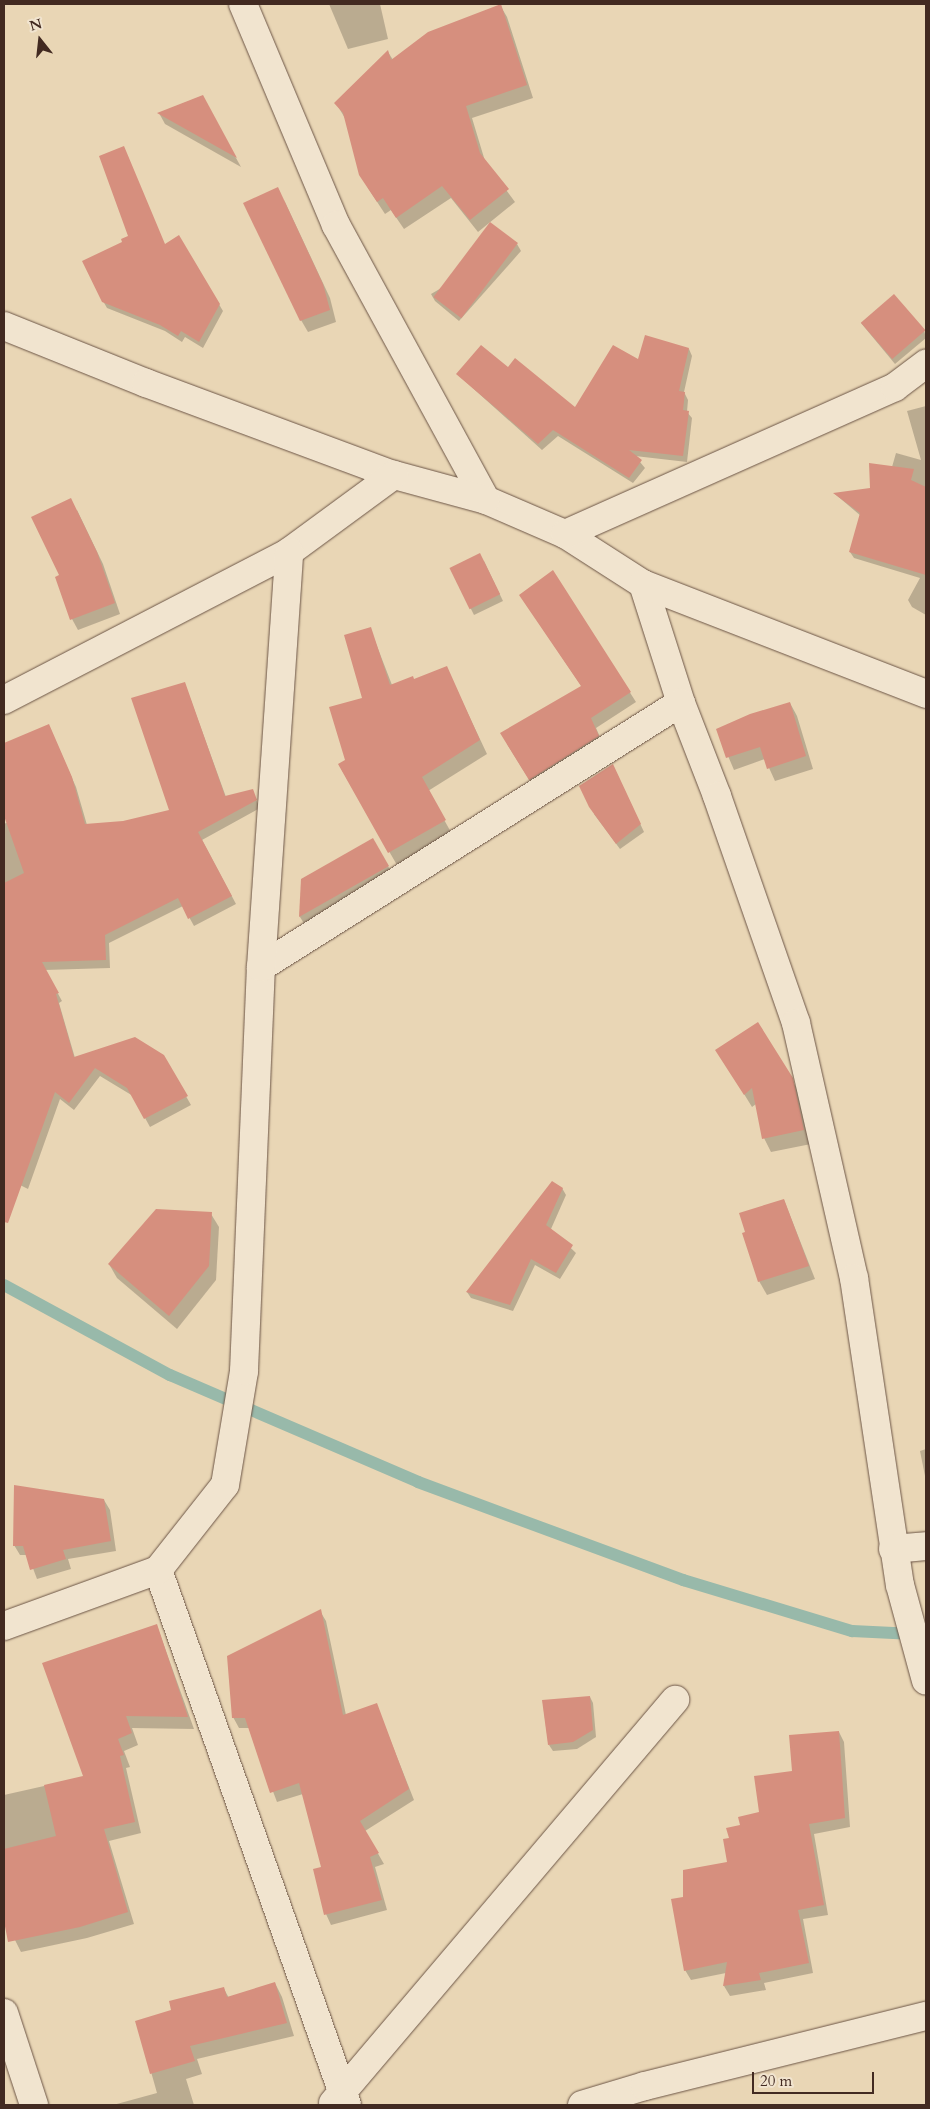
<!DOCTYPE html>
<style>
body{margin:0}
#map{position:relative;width:930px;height:2109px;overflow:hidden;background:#e9d6b5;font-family:Cardo,serif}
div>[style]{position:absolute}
.shadow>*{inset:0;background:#0003}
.stream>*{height:12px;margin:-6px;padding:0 6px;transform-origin:6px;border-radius:6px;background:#98b9aa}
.building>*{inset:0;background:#d68f7e;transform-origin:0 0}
.roads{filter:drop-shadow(0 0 1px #6c5546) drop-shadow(0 0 1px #6c5546)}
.minor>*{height:28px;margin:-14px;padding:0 14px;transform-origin:14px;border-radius:14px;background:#f1e4cf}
span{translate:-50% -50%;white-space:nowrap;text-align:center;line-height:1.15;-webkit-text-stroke:4.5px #f1e4cf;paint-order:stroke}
.frame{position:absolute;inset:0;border:5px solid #422a21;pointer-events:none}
.north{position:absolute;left:15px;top:15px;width:50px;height:50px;-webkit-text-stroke:4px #f1e4cf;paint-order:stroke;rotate:344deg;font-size:14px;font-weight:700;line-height:20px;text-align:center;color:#422a21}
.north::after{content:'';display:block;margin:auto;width:18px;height:22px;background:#422a21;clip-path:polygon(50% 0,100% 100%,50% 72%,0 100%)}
.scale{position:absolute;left:752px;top:2072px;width:122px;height:22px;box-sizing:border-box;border:2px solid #422a21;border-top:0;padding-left:6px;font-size:15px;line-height:18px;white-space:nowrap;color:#422a21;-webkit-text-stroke:4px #f1e4cf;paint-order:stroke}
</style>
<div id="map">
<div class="shadow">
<div style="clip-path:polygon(329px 4px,380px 4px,388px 39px,348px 49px)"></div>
<div style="clip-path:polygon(500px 5px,507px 17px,533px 98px,472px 118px,485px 161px,515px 202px,478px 232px,451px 198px,404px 229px,391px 210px,385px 214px,368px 188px,346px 120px,336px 103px,388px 52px,393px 60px)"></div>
<div style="clip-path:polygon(202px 96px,241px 167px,165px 124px,159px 113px)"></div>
<div style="clip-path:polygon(284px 200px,330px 298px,336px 322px,308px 332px,301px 320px)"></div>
<div style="clip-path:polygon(129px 236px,165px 245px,179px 237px,223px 311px,203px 348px,185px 337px,182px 342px,165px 331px,107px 308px,103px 301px,124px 243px)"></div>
<div style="clip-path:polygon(517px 244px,521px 251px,459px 321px,435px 301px,431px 294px)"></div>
<div style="clip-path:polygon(861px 323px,924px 330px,926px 338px,895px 364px)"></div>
<div style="clip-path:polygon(689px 349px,692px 356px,684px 392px,688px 400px,687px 412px,692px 418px,687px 462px,635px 456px,645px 468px,633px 483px,558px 436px,542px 450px,457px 374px,508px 369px,576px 409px,639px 361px)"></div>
<div style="clip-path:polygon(926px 406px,926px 615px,912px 607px,908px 600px,920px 578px,854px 558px,850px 552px,861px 516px,835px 494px,871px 490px,892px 467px,896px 453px,921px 460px,907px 411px)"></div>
<div style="clip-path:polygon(77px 510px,103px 564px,120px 614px,78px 630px,72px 619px,61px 576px)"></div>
<div style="clip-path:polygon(484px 561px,503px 601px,474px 615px,451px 569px)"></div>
<div style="clip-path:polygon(553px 572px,636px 702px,596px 728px,604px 746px,535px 789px,507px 744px,582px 687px,520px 595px)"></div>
<div style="clip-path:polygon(370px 628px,392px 685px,414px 681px,446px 667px,487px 754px,428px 791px,452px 834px,397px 865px,339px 765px,346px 761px,364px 699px)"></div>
<div style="clip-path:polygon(185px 684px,226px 797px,252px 791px,260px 808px,202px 840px,236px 904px,194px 926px,183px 906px,109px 943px,110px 968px,45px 970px,62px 1001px,59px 1003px,75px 1058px,163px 1056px,191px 1105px,150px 1127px,133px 1096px,100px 1076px,74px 1110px,60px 1099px,28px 1189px,4px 1177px,4px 1071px,12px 1056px,4px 1044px,4px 824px,21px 816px,4px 774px,4px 745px,49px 726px,76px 787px,87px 825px,123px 822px,171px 811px)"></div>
<div style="clip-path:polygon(790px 703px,797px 716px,813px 769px,775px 781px,765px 759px,734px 770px,717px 730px)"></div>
<div style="clip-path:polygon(616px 772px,644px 832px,620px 849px,594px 814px)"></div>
<div style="clip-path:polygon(373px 840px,396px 880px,308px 930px,300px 917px,302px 879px)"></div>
<div style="clip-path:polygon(725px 1063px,791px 1079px,800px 1093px,811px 1144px,771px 1152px,764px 1138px,756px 1104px,752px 1107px)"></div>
<div style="clip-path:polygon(562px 1188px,566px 1195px,551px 1229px,576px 1253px,560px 1279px,535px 1265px,513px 1311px,471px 1298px,467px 1292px)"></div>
<div style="clip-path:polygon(784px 1200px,815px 1279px,767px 1295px,759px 1281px)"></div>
<div style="clip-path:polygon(211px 1214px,219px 1227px,216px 1280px,177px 1329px,117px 1278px,109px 1264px)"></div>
<div style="clip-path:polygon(926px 1449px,926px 1481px,920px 1451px)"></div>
<div style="clip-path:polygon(104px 1500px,110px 1510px,116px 1551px,68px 1559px,71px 1569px,37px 1579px,28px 1555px,20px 1555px,14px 1545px)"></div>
<div style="clip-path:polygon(320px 1611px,326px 1621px,346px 1715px,376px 1704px,414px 1800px,365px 1831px,384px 1864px,375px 1867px,387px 1910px,331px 1925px,326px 1914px,322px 1868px,303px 1794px,277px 1802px,249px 1728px,239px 1728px,233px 1717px)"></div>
<div style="clip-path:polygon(157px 1626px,194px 1729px,132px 1728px,138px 1745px,124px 1751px,130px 1767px,126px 1768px,141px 1833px,109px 1841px,134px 1924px,87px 1938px,21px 1952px,15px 1940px,4px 1894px,4px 1795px,84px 1777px)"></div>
<div style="clip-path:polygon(590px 1697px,593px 1703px,596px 1737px,577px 1749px,553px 1751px,549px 1745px)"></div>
<div style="clip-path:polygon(839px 1732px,844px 1742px,850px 1827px,814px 1834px,828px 1915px,803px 1919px,813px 1973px,764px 1983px,766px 1990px,730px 1996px,724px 1986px,726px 1973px,691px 1980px,685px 1970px,684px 1898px,729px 1863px,730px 1839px,741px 1826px,760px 1813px,793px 1772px)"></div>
<div style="clip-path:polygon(275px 1983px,282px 1997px,294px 2036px,197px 2059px,202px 2074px,186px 2079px,194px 2105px,113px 2105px,157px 2093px,137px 2022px,173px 2011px,224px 1989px,229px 1998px)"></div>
</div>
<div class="stream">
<div style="left:4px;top:1285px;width:189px;rotate:28.5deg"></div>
<div style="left:170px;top:1375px;width:270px;rotate:23.3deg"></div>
<div style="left:418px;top:1482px;width:283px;rotate:20.3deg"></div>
<div style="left:683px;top:1580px;width:177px;rotate:16.8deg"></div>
<div style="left:852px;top:1631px;width:62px;rotate:2.8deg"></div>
</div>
<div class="building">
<div style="clip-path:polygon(501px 4px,527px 85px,466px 106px,480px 153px,509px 189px,470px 220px,442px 186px,396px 218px,383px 198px,377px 202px,359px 175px,343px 113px,334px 103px,388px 50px,391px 60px,428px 32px)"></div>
<div style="clip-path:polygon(203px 95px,237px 158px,157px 113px)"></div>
<div style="clip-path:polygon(124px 146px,165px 244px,179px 235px,220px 304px,199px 342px,181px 331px,178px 336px,160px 325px,102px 302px,82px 261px,122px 242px,121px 239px,128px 236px,99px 156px)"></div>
<div style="clip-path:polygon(278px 187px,323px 284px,330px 310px,300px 321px,243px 203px)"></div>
<div style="left:490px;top:222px;width:35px;height:94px;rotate:37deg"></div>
<div style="left:894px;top:294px;width:48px;height:44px;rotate:49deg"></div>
<div style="clip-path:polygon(645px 335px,689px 348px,679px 391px,685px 392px,683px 410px,689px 411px,683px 456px,629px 450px,642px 460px,629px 478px,553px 430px,538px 444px,456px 374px,481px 345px,508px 367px,515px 358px,575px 407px,613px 345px,638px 359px)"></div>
<div style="clip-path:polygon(869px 463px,914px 469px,911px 480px,926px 487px,926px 575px,849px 552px,860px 513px,833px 493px,870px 488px)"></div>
<div style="clip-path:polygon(71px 498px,97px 552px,115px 603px,70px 620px,55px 577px,59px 575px,31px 517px)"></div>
<div style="left:480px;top:553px;width:46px;height:34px;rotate:64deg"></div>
<div style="clip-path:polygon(553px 570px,631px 692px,591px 718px,599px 736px,529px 780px,500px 733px,581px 686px,519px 595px)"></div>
<div style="clip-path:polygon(371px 627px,390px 685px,413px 676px,414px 679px,447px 666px,480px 740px,422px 777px,446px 820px,388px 853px,338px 764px,345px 760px,329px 707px,362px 698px,344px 635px)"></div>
<div style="clip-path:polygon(185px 682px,225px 796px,253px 789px,257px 800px,198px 832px,232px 896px,188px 919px,178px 898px,105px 935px,106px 960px,42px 962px,59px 993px,56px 994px,74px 1057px,135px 1037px,164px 1055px,188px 1096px,144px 1119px,127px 1088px,95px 1068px,69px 1103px,55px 1092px,8px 1223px,4px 1222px,4px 883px,24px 873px,4px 816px,4px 743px,49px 724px,72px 777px,85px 824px,123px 821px,169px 810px,131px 698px)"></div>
<div style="clip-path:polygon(790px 702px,806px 756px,767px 769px,760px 747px,726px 758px,716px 729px,750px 714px)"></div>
<div style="clip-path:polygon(613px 764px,641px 824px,616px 844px,589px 807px,579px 786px)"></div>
<div style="clip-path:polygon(373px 838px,389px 866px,299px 917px,301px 879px)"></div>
<div style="clip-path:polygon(758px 1022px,793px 1078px,804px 1130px,762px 1139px,752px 1088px,744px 1095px,715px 1050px)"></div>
<div style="clip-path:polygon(552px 1181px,563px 1188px,546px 1225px,573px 1245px,556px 1273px,531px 1259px,510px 1305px,466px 1292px)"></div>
<div style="clip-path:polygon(784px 1199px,809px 1266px,758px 1282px,742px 1233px,745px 1232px,739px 1213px)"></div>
<div style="clip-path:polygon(156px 1209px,212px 1212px,209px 1266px,169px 1316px,108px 1264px)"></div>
<div style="clip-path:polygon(14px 1485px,104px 1499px,111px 1541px,63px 1550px,66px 1559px,30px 1570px,23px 1546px,13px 1546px)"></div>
<div style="clip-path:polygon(321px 1609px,343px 1715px,377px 1703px,409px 1789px,360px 1821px,379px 1853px,370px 1857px,382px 1900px,324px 1915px,313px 1869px,321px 1867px,299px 1783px,270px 1793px,245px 1718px,232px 1718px,227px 1656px)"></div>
<div style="clip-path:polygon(157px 1624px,188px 1717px,126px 1716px,132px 1733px,118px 1739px,124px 1755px,120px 1756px,135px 1822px,104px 1829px,128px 1912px,80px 1927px,8px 1942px,4px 1921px,4px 1849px,56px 1836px,44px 1785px,83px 1776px,42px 1663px)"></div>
<div style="clip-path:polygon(590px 1696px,593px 1730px,573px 1742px,548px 1745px,542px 1700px)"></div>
<div style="clip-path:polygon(839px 1731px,845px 1818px,809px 1824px,824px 1905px,798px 1910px,809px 1963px,759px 1973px,761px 1980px,723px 1986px,727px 1962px,684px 1971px,671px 1899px,683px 1897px,683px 1870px,727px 1862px,723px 1839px,729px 1838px,726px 1828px,740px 1825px,738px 1817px,759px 1812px,754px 1776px,792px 1771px,789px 1735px)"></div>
<div style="clip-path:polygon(275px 1982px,287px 2023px,190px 2046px,195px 2061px,150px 2074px,135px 2021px,171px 2010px,169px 2001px,224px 1987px,227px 1997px)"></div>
</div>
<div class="roads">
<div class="minor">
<div style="left:243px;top:4px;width:240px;rotate:67.2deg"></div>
<div style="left:336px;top:225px;width:313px;rotate:61.4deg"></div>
<div style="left:486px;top:500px;width:86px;rotate:23.3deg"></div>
<div style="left:565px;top:534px;width:93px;rotate:32.7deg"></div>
<div style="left:643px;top:584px;width:125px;rotate:72.3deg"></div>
<div style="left:681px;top:703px;width:100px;rotate:68.8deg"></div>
<div style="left:717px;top:796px;width:240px;rotate:70.8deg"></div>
<div style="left:796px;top:1023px;width:262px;rotate:77.2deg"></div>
<div style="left:854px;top:1278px;width:310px;rotate:81.5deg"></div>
<div style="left:900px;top:1585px;width:99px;rotate:74.8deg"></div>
<div style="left:4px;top:326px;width:153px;rotate:21.9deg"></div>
<div style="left:146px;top:383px;width:265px;rotate:20.4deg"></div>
<div style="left:394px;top:475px;width:95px;rotate:15.2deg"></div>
<div style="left:565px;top:534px;width:361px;rotate:-24deg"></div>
<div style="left:895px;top:387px;width:39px;rotate:-37deg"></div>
<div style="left:643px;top:584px;width:304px;rotate:21.2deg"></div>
<div style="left:4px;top:700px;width:321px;rotate:-27.4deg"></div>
<div style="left:289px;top:552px;width:130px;rotate:-36.3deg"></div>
<div style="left:261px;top:967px;width:496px;rotate:-32.2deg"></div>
<div style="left:893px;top:1549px;width:33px;rotate:-5deg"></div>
<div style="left:158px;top:1570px;width:567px;rotate:70.54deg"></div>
<div style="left:4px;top:1626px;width:164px;rotate:-20deg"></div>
<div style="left:158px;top:1570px;width:108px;rotate:-51.8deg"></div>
<div style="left:225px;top:1485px;width:116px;rotate:-80.5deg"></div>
<div style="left:244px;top:1371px;width:404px;rotate:-87.6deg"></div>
<div style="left:261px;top:967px;width:416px;rotate:-86.1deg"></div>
<div style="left:4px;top:2013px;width:97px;rotate:71.9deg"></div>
<div style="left:333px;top:2103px;width:529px;rotate:-49.68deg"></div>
<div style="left:582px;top:2105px;width:66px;rotate:-16.8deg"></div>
<div style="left:645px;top:2086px;width:290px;rotate:-14deg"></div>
</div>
</div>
<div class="frame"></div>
<div class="north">N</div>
<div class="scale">20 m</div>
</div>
